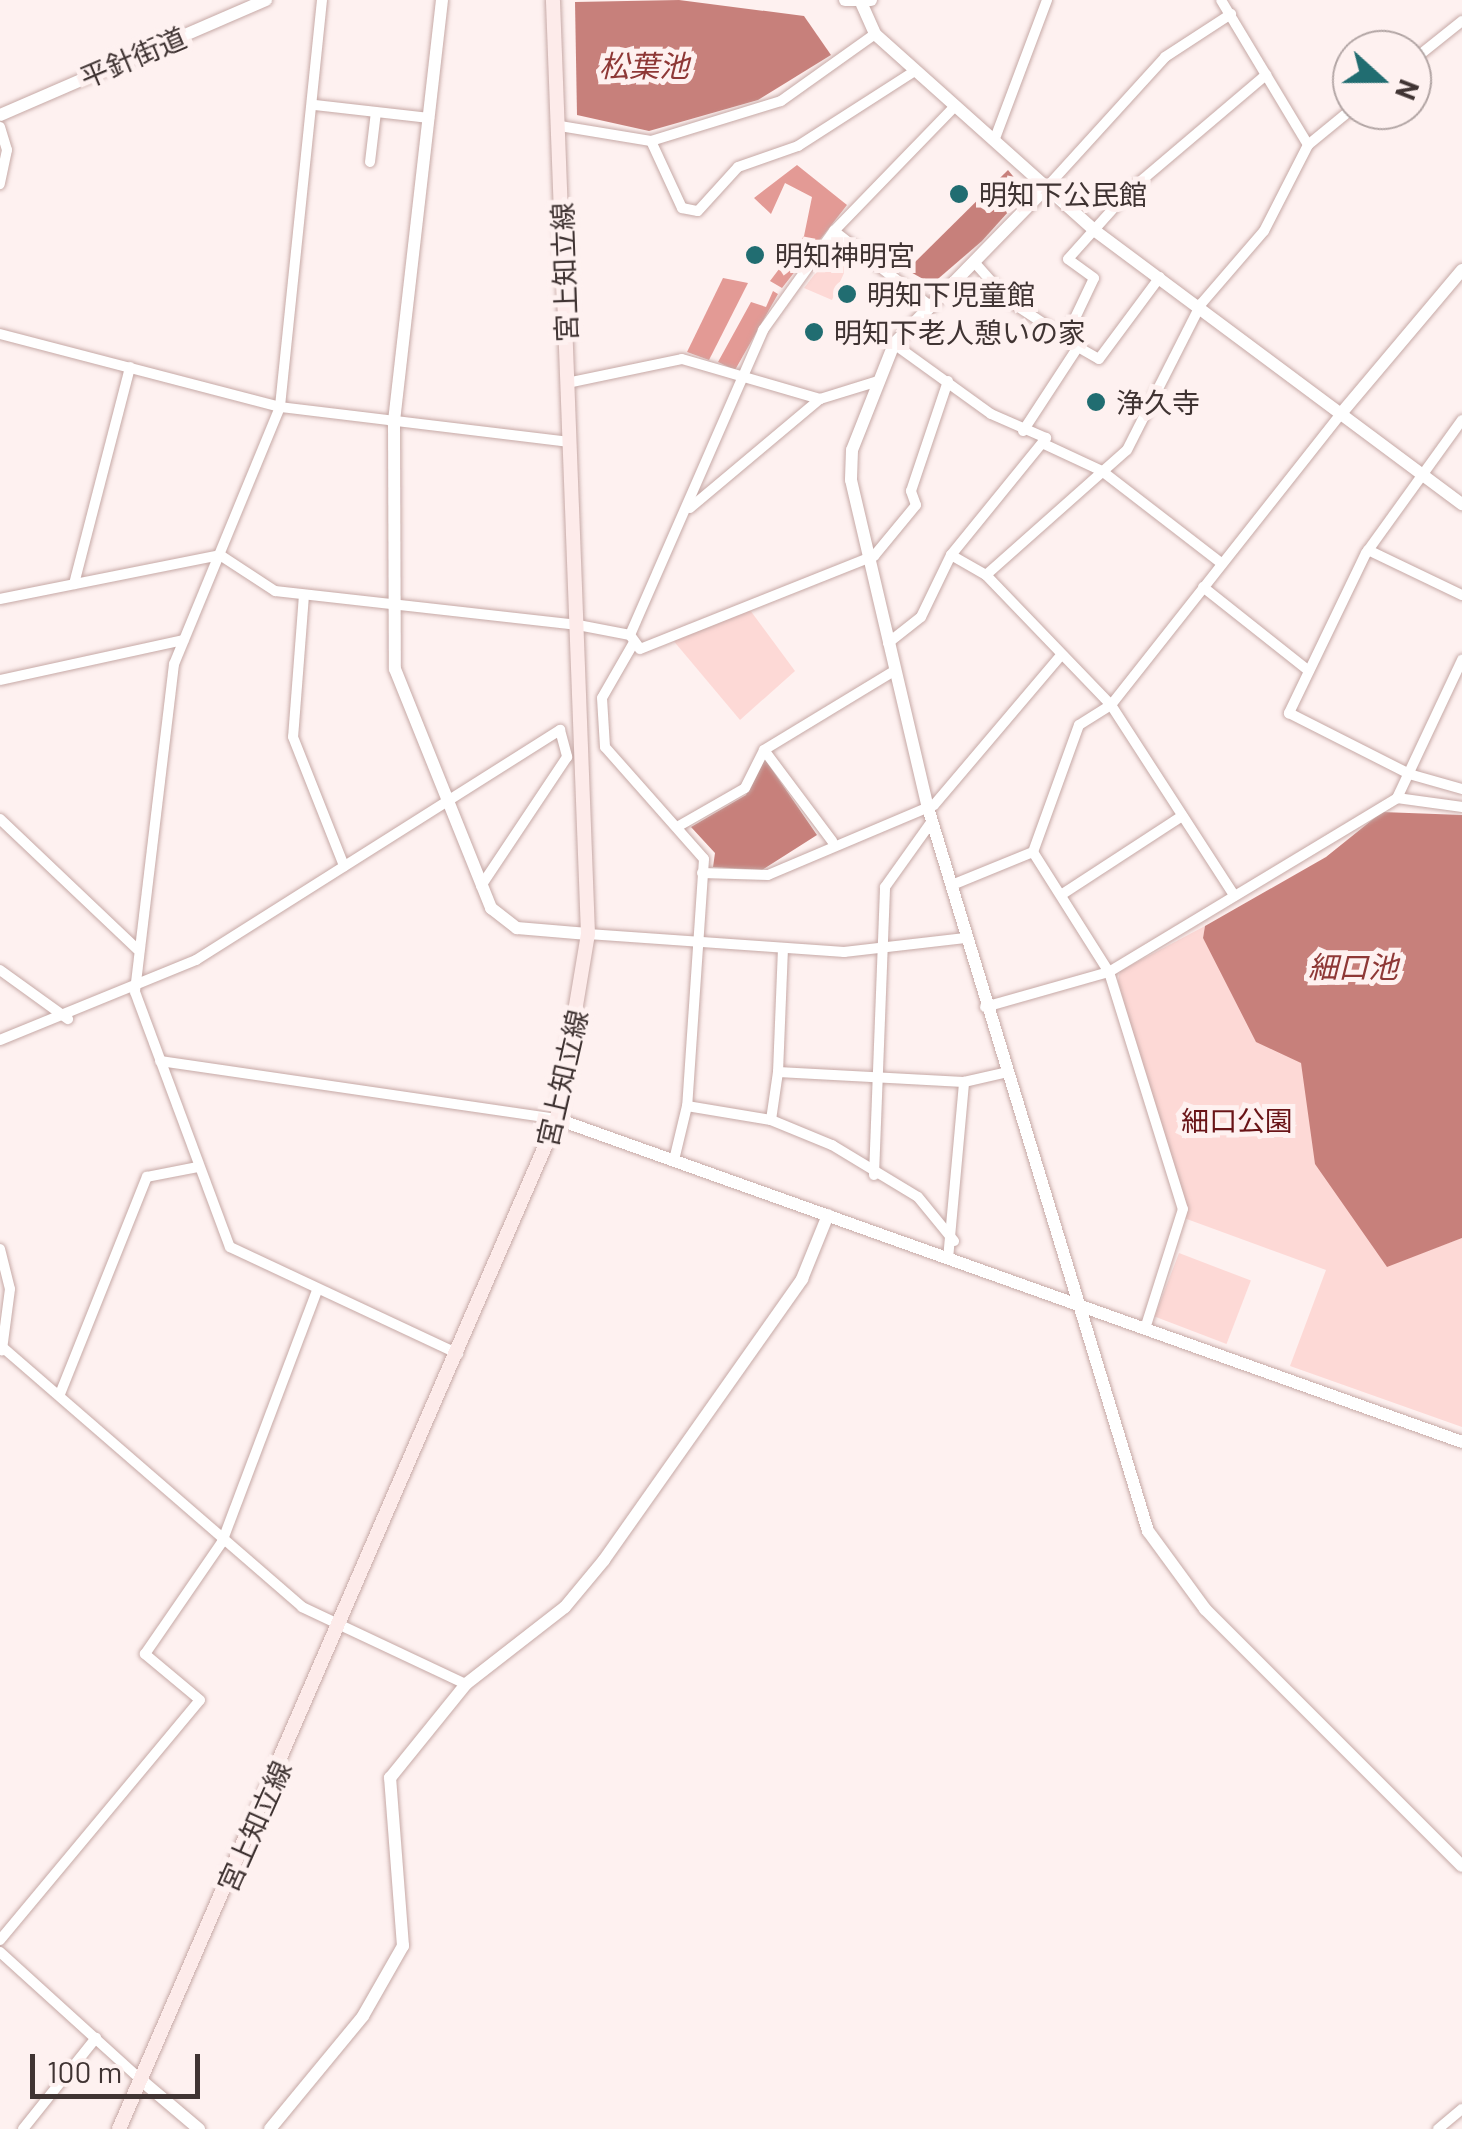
<!DOCTYPE html>
<meta charset="utf-8">
<style>
body{margin:0}
#map{position:relative;width:1462px;height:2129px;overflow:hidden;background:#fef1f0;font-family:Barlow,"Noto Sans JP",sans-serif}
div>[style]{position:absolute}
.green>*{inset:0;background:#fdd9d6;transform-origin:0 0}
.forest>*{inset:0;background:#e39a95}
.water>*{inset:0;background:#c7807b}
.roads{filter:drop-shadow(0 0 2px #c6a9a6) drop-shadow(0 0 2px #c6a9a6)}
.minor>*{height:10px;margin:-5px;padding:0 5px;transform-origin:5px;border-radius:5px;background:#fff}
.tertiary>*{height:12px;margin:-6px;padding:0 6px;transform-origin:6px;border-radius:6px;background:#fff}
.secondary>*{height:14px;margin:-7px;padding:0 7px;transform-origin:7px;border-radius:7px;background:#fdebea}
.dots>*{width:28px;height:28px;translate:-50% -50%;box-sizing:border-box;border:5px solid #fef1f0;border-radius:50%}
span{translate:-50% -50%;white-space:nowrap;text-align:center;line-height:1.15;-webkit-text-stroke:10px #fef1f0;paint-order:stroke}
.street-label{font-size:28px;color:#403433}
.poi-label{font-size:28px;color:#403433}
.left{translate:0 -50%;text-align:left}
.park-label{font-size:28px;color:#691417}
.water-label{font-size:30px;color:#8e3836;font-style:italic}
.north{position:absolute;left:1332px;top:30px;width:100px;height:100px;box-sizing:border-box;background:#fef1f0;border:2px solid #b2a5a4;border-radius:50%;rotate:111deg;font-size:28px;font-weight:700;line-height:40px;text-align:center;color:#403433}
.north::after{content:'';display:block;margin:auto;width:35px;height:45px;background:#216d71;clip-path:polygon(50% 0,100% 100%,50% 72%,0 100%)}
.scale{position:absolute;left:30px;top:2054px;width:170px;height:45px;box-sizing:border-box;border:5px solid #403433;border-top:0;padding-left:12px;font-size:30px;line-height:35px;white-space:nowrap;color:#403433;-webkit-text-stroke:8px #fef1f0;paint-order:stroke}
</style>
<div id="map">
<div class="green">
<div style="clip-path:polygon(828px 257px,848px 264px,832px 300px,804px 288px)"></div>
<div style="clip-path:polygon(747px 606px,795px 671px,740px 720px,672px 639px)"></div>
<div style="clip-path:polygon(1205px 926px,1203px 938px,1301px 1063px,1387px 1266px,1462px 1238px,1462px 1427px,1290px 1366px,1326px 1270px,1184px 1218px,1118px 981px,1120px 971px)"></div>
<div style="left:1179px;top:1253px;width:77px;height:68px;rotate:21deg"></div>
</div>
<div class="forest">
<div style="clip-path:polygon(797px 165px,847px 205px,782px 288px,770px 281px,804px 236px,812px 197px,785px 183px,771px 214px,754px 198px)"></div>
<div style="clip-path:polygon(723px 278px,748px 283px,709px 360px,687px 352px)"></div>
<div style="clip-path:polygon(773px 291px,778px 294px,735px 370px,718px 362px,751px 302px,766px 307px)"></div>
</div>
<div class="water">
<div style="clip-path:polygon(679px 0,804px 16px,831px 55px,758px 100px,649px 131px,577px 115px,575px 2px)"></div>
<div style="clip-path:polygon(1008px 170px,1026px 192px,982px 241px,932px 284px,907px 270px)"></div>
<div style="clip-path:polygon(764px 758px,817px 835px,762px 870px,713px 867px,715px 853px,691px 827px,746px 795px)"></div>
<div style="clip-path:polygon(1382px 812px,1462px 815px,1462px 1238px,1387px 1267px,1315px 1164px,1301px 1063px,1256px 1042px,1203px 938px,1205px 926px,1326px 857px)"></div>
</div>
<div class="roads">
<div class="minor">
<div style="left:322px;top:0;width:409px;rotate:95.9deg"></div>
<div style="left:280px;top:407px;width:278px;rotate:112.4deg"></div>
<div style="left:174px;top:664px;width:330px;rotate:96.8deg"></div>
<div style="left:135px;top:992px;width:272px;rotate:69.6deg"></div>
<div style="left:230px;top:1247px;width:252px;rotate:25.1deg"></div>
<div style="left:1221px;top:0;width:169px;rotate:59deg"></div>
<div style="left:1412px;top:61px;width:64px;rotate:-38.7deg"></div>
<div style="left:315px;top:105px;width:115px;rotate:6.5deg"></div>
<div style="left:560px;top:126px;width:92px;rotate:9.4deg"></div>
<div style="left:651px;top:141px;width:136px;rotate:-17.1deg"></div>
<div style="left:781px;top:101px;width:115px;rotate:-35.5deg"></div>
<div style="left:0;top:127px;width:24px;rotate:73deg"></div>
<div style="left:7px;top:150px;width:35px;rotate:102deg"></div>
<div style="left:651px;top:141px;width:74px;rotate:65.2deg"></div>
<div style="left:682px;top:208px;width:16px;rotate:11deg"></div>
<div style="left:698px;top:211px;width:59px;rotate:-47.7deg"></div>
<div style="left:738px;top:167px;width:64px;rotate:-19.3deg"></div>
<div style="left:798px;top:146px;width:139px;rotate:-32.7deg"></div>
<div style="left:994px;top:141px;width:151px;rotate:-69.4deg"></div>
<div style="left:370px;top:162px;width:50px;rotate:-83.2deg"></div>
<div style="left:1046px;top:188px;width:177px;rotate:-47.7deg"></div>
<div style="left:1165px;top:57px;width:79px;rotate:-33.1deg"></div>
<div style="left:834px;top:231px;width:117px;rotate:38deg"></div>
<div style="left:975px;top:263px;width:50px;rotate:48.3deg"></div>
<div style="left:1008px;top:300px;width:73px;rotate:33.3deg"></div>
<div style="left:0;top:334px;width:289px;rotate:14.6deg"></div>
<div style="left:280px;top:407px;width:291px;rotate:6.9deg"></div>
<div style="left:1066px;top:337px;width:65px;rotate:-64.6deg"></div>
<div style="left:1094px;top:278px;width:32px;rotate:-144deg"></div>
<div style="left:1068px;top:259px;width:91px;rotate:-48.1deg"></div>
<div style="left:1129px;top:191px;width:180px;rotate:-40.3deg"></div>
<div style="left:567px;top:383px;width:117px;rotate:-11.8deg"></div>
<div style="left:682px;top:359px;width:144px;rotate:16.2deg"></div>
<div style="left:1462px;top:420px;width:164px;rotate:125.8deg"></div>
<div style="left:1366px;top:553px;width:178px;rotate:115.7deg"></div>
<div style="left:1289px;top:713px;width:135px;rotate:26.9deg"></div>
<div style="left:1409px;top:774px;width:55px;rotate:15.8deg"></div>
<div style="left:1023px;top:431px;width:100px;rotate:-56.8deg"></div>
<div style="left:1078px;top:347px;width:24px;rotate:30deg"></div>
<div style="left:1099px;top:359px;width:102px;rotate:-53.4deg"></div>
<div style="left:1044px;top:444px;width:64px;rotate:25deg"></div>
<div style="left:1102px;top:471px;width:150px;rotate:37.7deg"></div>
<div style="left:690px;top:508px;width:170px;rotate:-40deg"></div>
<div style="left:820px;top:399px;width:58px;rotate:-17.2deg"></div>
<div style="left:1368px;top:550px;width:104px;rotate:25.6deg"></div>
<div style="left:951px;top:555px;width:40px;rotate:29.7deg"></div>
<div style="left:986px;top:575px;width:180px;rotate:46.1deg"></div>
<div style="left:1111px;top:705px;width:226px;rotate:57.1deg"></div>
<div style="left:986px;top:575px;width:188px;rotate:-41.6deg"></div>
<div style="left:1127px;top:450px;width:164px;rotate:-63.1deg"></div>
<div style="left:1201px;top:304px;width:96px;rotate:-49.2deg"></div>
<div style="left:1264px;top:231px;width:97px;rotate:-62.9deg"></div>
<div style="left:1308px;top:145px;width:57px;rotate:-39.3deg"></div>
<div style="left:74px;top:584px;width:224px;rotate:-75.5deg"></div>
<div style="left:1203px;top:587px;width:135px;rotate:38.4deg"></div>
<div style="left:304px;top:595px;width:142px;rotate:94.4deg"></div>
<div style="left:293px;top:737px;width:139px;rotate:68.4deg"></div>
<div style="left:0;top:599px;width:224px;rotate:-11.3deg"></div>
<div style="left:220px;top:555px;width:66px;rotate:33.2deg"></div>
<div style="left:275px;top:591px;width:305px;rotate:6.4deg"></div>
<div style="left:578px;top:625px;width:53px;rotate:10.9deg"></div>
<div style="left:630px;top:635px;width:17px;rotate:54deg"></div>
<div style="left:640px;top:649px;width:252px;rotate:-21.7deg"></div>
<div style="left:874px;top:556px;width:66px;rotate:-50.5deg"></div>
<div style="left:916px;top:505px;width:15px;rotate:-110deg"></div>
<div style="left:911px;top:491px;width:116px;rotate:-71.4deg"></div>
<div style="left:630px;top:635px;width:333px;rotate:-66.4deg"></div>
<div style="left:763px;top:330px;width:122px;rotate:-54.4deg"></div>
<div style="left:834px;top:231px;width:173px;rotate:-45.9deg"></div>
<div style="left:888px;top:643px;width:42px;rotate:-38.2deg"></div>
<div style="left:921px;top:617px;width:69px;rotate:-64.2deg"></div>
<div style="left:951px;top:555px;width:151px;rotate:-50.9deg"></div>
<div style="left:1046px;top:438px;width:60px;rotate:-156.4deg"></div>
<div style="left:991px;top:414px;width:120px;rotate:-144.2deg"></div>
<div style="left:633px;top:644px;width:62px;rotate:119.9deg"></div>
<div style="left:602px;top:698px;width:49px;rotate:86.5deg"></div>
<div style="left:605px;top:747px;width:149px;rotate:48.5deg"></div>
<div style="left:704px;top:859px;width:248px;rotate:93.9deg"></div>
<div style="left:687px;top:1106px;width:56px;rotate:103.5deg"></div>
<div style="left:0;top:680px;width:188px;rotate:-12.3deg"></div>
<div style="left:764px;top:750px;width:114px;rotate:53.2deg"></div>
<div style="left:1397px;top:798px;width:66px;rotate:7.9deg"></div>
<div style="left:0;top:819px;width:189px;rotate:43.5deg"></div>
<div style="left:677px;top:827px;width:78px;rotate:-29.8deg"></div>
<div style="left:745px;top:788px;width:42px;rotate:-63.4deg"></div>
<div style="left:764px;top:750px;width:152px;rotate:-31.3deg"></div>
<div style="left:1033px;top:852px;width:135px;rotate:-70.1deg"></div>
<div style="left:1079px;top:725px;width:38px;rotate:-32deg"></div>
<div style="left:1111px;top:705px;width:375px;rotate:-51.7deg"></div>
<div style="left:1033px;top:852px;width:142px;rotate:57.7deg"></div>
<div style="left:1109px;top:972px;width:248px;rotate:72.7deg"></div>
<div style="left:1183px;top:1209px;width:126px;rotate:107.6deg"></div>
<div style="left:702px;top:873px;width:66px;rotate:1.7deg"></div>
<div style="left:768px;top:875px;width:180px;rotate:-22.9deg"></div>
<div style="left:934px;top:805px;width:197px;rotate:-49.7deg"></div>
<div style="left:952px;top:885px;width:87px;rotate:-22.2deg"></div>
<div style="left:1064px;top:893px;width:141px;rotate:-33.1deg"></div>
<div style="left:588px;top:934px;width:257px;rotate:4deg"></div>
<div style="left:844px;top:952px;width:122px;rotate:-6.6deg"></div>
<div style="left:783px;top:948px;width:124px;rotate:92.3deg"></div>
<div style="left:778px;top:1072px;width:186px;rotate:3.1deg"></div>
<div style="left:964px;top:1082px;width:41px;rotate:-12.7deg"></div>
<div style="left:0;top:970px;width:84px;rotate:35.8deg"></div>
<div style="left:985px;top:1007px;width:129px;rotate:-15.8deg"></div>
<div style="left:1109px;top:972px;width:336px;rotate:-31.1deg"></div>
<div style="left:1397px;top:798px;width:153px;rotate:-64.8deg"></div>
<div style="left:0;top:1040px;width:212px;rotate:-22.2deg"></div>
<div style="left:196px;top:960px;width:431px;rotate:-32.3deg"></div>
<div style="left:560px;top:730px;width:28px;rotate:75deg"></div>
<div style="left:567px;top:757px;width:155px;rotate:123.7deg"></div>
<div style="left:160px;top:1061px;width:401px;rotate:8.3deg"></div>
<div style="left:687px;top:1106px;width:85px;rotate:9.5deg"></div>
<div style="left:771px;top:1120px;width:66px;rotate:22.3deg"></div>
<div style="left:832px;top:1145px;width:100px;rotate:31.2deg"></div>
<div style="left:918px;top:1197px;width:57px;rotate:50.7deg"></div>
<div style="left:771px;top:1120px;width:49px;rotate:-81.7deg"></div>
<div style="left:874px;top:1175px;width:288px;rotate:-87.8deg"></div>
<div style="left:885px;top:887px;width:81px;rotate:-54.5deg"></div>
<div style="left:0;top:1249px;width:41px;rotate:76deg"></div>
<div style="left:10px;top:1289px;width:62px;rotate:97.5deg"></div>
<div style="left:948px;top:1259px;width:178px;rotate:-84.8deg"></div>
<div style="left:0;top:1345px;width:400px;rotate:40.9deg"></div>
<div style="left:302px;top:1607px;width:181px;rotate:25.2deg"></div>
<div style="left:60px;top:1394px;width:234px;rotate:-68.2deg"></div>
<div style="left:147px;top:1177px;width:52px;rotate:-11.1deg"></div>
<div style="left:0;top:1940px;width:312px;rotate:-50.2deg"></div>
<div style="left:200px;top:1700px;width:72px;rotate:-140.1deg"></div>
<div style="left:145px;top:1654px;width:136px;rotate:-55.5deg"></div>
<div style="left:222px;top:1542px;width:268px;rotate:-69.3deg"></div>
<div style="left:0;top:1952px;width:190px;rotate:42.2deg"></div>
<div style="left:23px;top:2129px;width:117px;rotate:-51.3deg"></div>
<div style="left:1438px;top:2129px;width:31px;rotate:-40deg"></div>
</div>
<div class="tertiary">
<div style="left:442px;top:0;width:426px;rotate:96.5deg"></div>
<div style="left:394px;top:423px;width:246px;rotate:89.8deg"></div>
<div style="left:395px;top:669px;width:258px;rotate:68.1deg"></div>
<div style="left:491px;top:908px;width:33px;rotate:38deg"></div>
<div style="left:517px;top:928px;width:71px;rotate:4.8deg"></div>
<div style="left:845px;top:0;width:26px"></div>
<div style="left:860px;top:0;width:37px;rotate:66deg"></div>
<div style="left:875px;top:34px;width:294px;rotate:41.8deg"></div>
<div style="left:1094px;top:230px;width:459px;rotate:36.7deg"></div>
<div style="left:0;top:115px;width:290px;rotate:-23.4deg"></div>
<div style="left:1046px;top:188px;width:218px;rotate:134.3deg"></div>
<div style="left:894px;top:344px;width:114px;rotate:111.6deg"></div>
<div style="left:852px;top:450px;width:30px;rotate:92deg"></div>
<div style="left:851px;top:480px;width:337px;rotate:76.8deg"></div>
<div style="left:928px;top:808px;width:756px;rotate:73.08deg"></div>
<div style="left:1148px;top:1531px;width:97px;rotate:53.8deg"></div>
<div style="left:1205px;top:1609px;width:363px;rotate:45deg"></div>
<div style="left:1344px;top:410px;width:183px;rotate:-49.9deg"></div>
<div style="left:557px;top:1119px;width:961px;rotate:19.64deg"></div>
<div style="left:141px;top:2080px;width:76px;rotate:40.2deg"></div>
<div style="left:270px;top:2129px;width:146px;rotate:-50.5deg"></div>
<div style="left:363px;top:2016px;width:81px;rotate:-60.3deg"></div>
<div style="left:403px;top:1946px;width:169px;rotate:-94.4deg"></div>
<div style="left:390px;top:1778px;width:121px;rotate:-51deg"></div>
<div style="left:466px;top:1684px;width:125px;rotate:-37.9deg"></div>
<div style="left:565px;top:1607px;width:61px;rotate:-50.3deg"></div>
<div style="left:604px;top:1560px;width:344px;rotate:-54.8deg"></div>
<div style="left:802px;top:1279px;width:69px;rotate:-67.9deg"></div>
</div>
<div class="secondary">
<div style="left:119px;top:2129px;width:1101px;rotate:-66.56deg"></div>
<div style="left:557px;top:1119px;width:188px;rotate:-80.5deg"></div>
<div style="left:588px;top:934px;width:935px;rotate:-92.15deg"></div>
</div>
</div>
<div class="dots">
<div style="left:959px;top:194px;background:#216d71"></div>
<div style="left:755px;top:255px;background:#216d71"></div>
<div style="left:847px;top:294px;background:#216d71"></div>
<div style="left:814px;top:332px;background:#216d71"></div>
<div style="left:1096px;top:402px;background:#216d71"></div>
</div>
<div class="street-label">
<span style="left:133px;top:57px;rotate:-23deg">平針街道</span>
<span style="left:564px;top:272px;rotate:-92deg">宮上知立線</span>
<span style="left:562px;top:1078px;rotate:-77deg">宮上知立線</span>
<span style="left:254px;top:1826px;rotate:-66deg">宮上知立線</span>
</div>
<div class="poi-label">
<span class="left" style="left:979px;top:194px">明知下公民館</span>
<span class="left" style="left:775px;top:255px">明知神明宮</span>
<span class="left" style="left:867px;top:294px">明知下児童館</span>
<span class="left" style="left:834px;top:332px">明知下老人憩いの家</span>
<span class="left" style="left:1116px;top:402px">浄久寺</span>
</div>
<div class="park-label">
<span style="left:1237px;top:1120px">細口公園</span>
</div>
<div class="water-label">
<span style="left:644px;top:65px">松葉池</span>
<span style="left:1353px;top:966px">細口池</span>
</div>
<div class="north">N</div>
<div class="scale">100 m</div>
</div>
